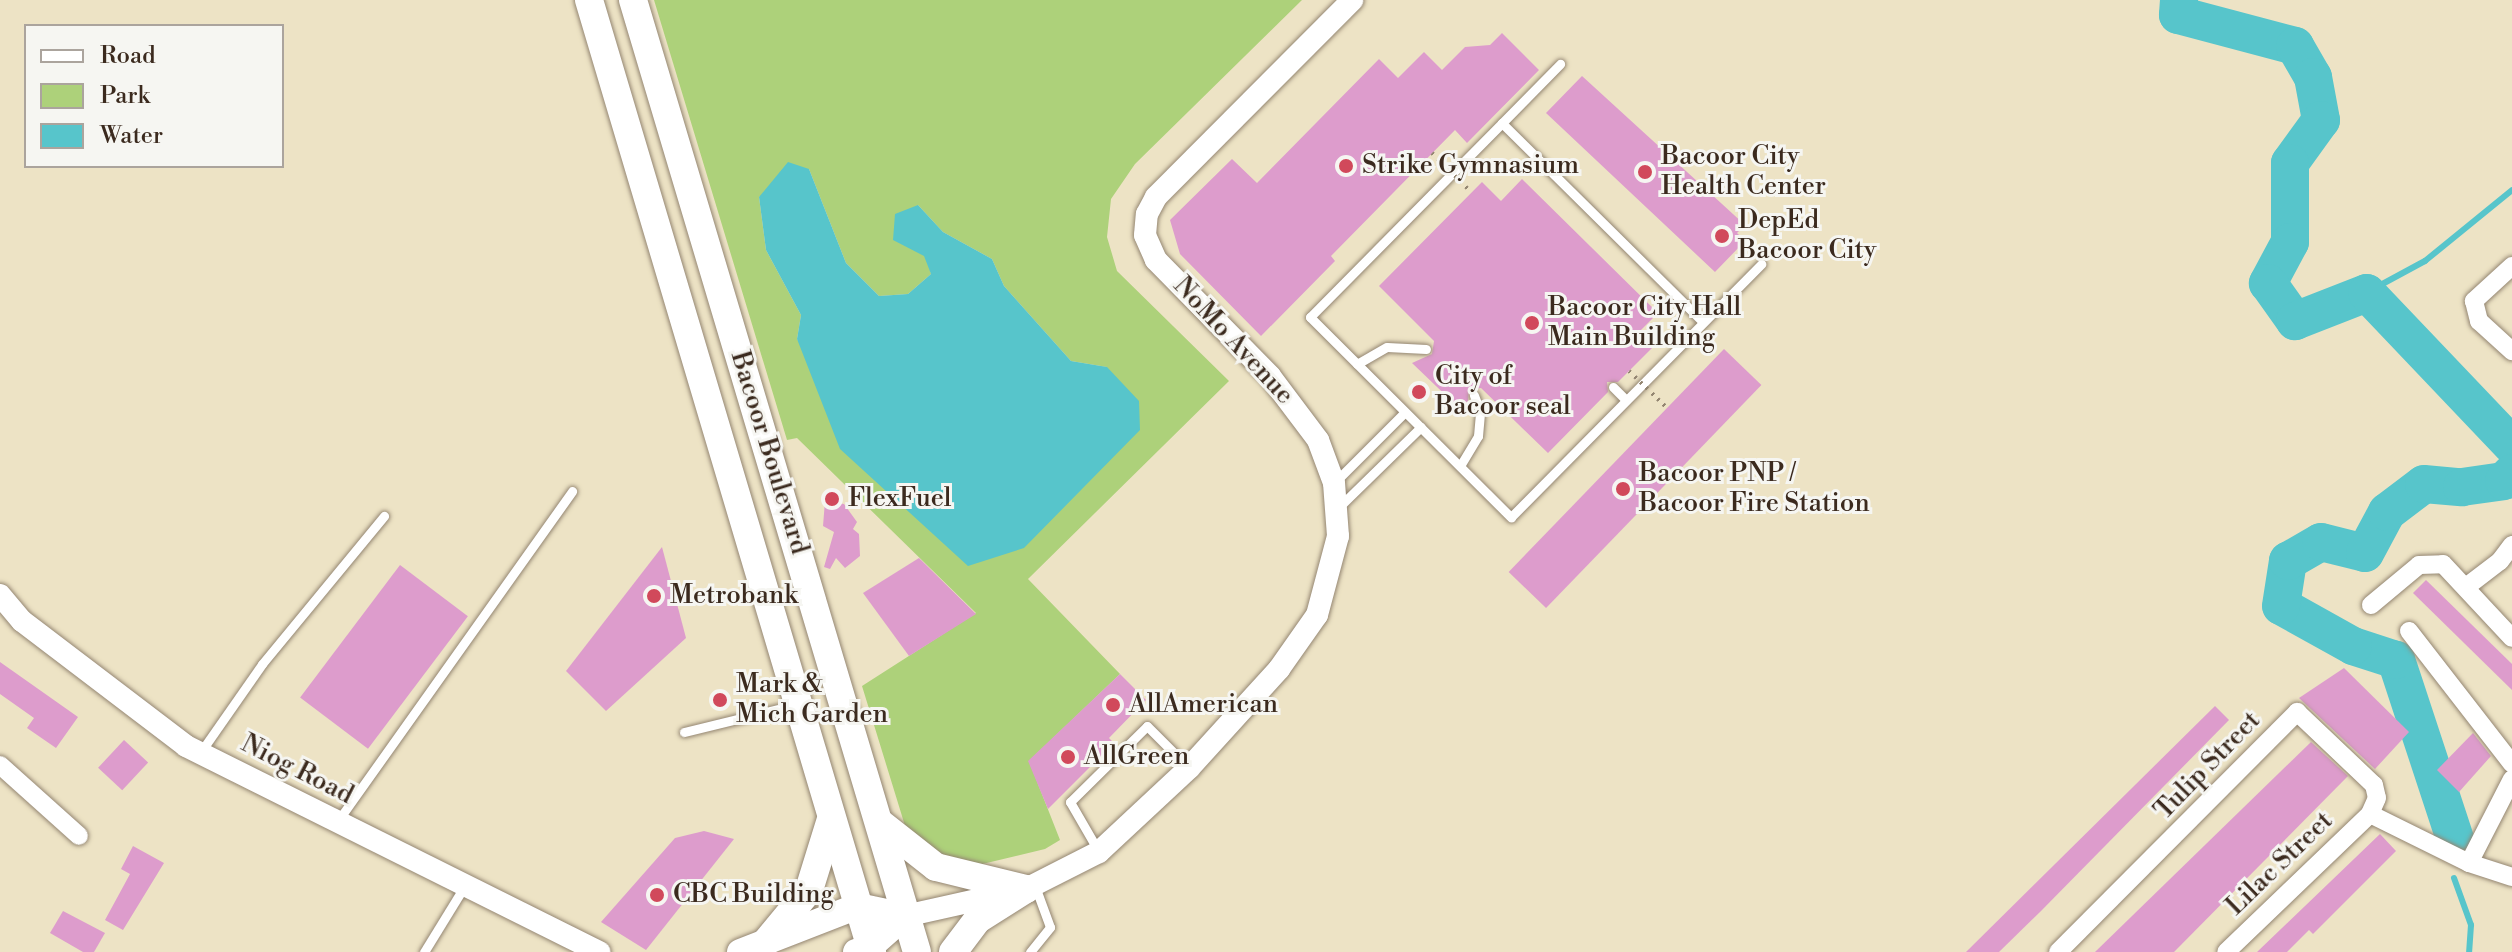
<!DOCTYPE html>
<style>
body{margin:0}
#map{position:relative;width:2512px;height:952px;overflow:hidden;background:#ede3c5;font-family:"Libre Bodoni",serif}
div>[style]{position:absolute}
.green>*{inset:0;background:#add17a}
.water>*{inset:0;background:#57c5cb}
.stream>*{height:6px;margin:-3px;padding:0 3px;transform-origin:3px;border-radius:3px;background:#57c5cb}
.river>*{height:38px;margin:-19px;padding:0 19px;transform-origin:19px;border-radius:19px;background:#57c5cb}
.building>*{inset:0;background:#dd9ccc;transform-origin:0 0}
.roads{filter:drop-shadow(0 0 2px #948672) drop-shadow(0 0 2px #948672)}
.service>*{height:9px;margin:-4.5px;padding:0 4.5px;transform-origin:4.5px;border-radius:4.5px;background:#fff}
.minor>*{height:18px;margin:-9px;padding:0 9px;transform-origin:9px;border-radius:9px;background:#fff}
.tertiary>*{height:22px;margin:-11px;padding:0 11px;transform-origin:11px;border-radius:11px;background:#fff}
.secondary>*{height:26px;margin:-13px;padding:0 13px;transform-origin:13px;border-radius:13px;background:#fff}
.primary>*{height:28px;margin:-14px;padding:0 14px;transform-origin:14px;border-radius:14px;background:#fff}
.path-bridge>*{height:4px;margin-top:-2px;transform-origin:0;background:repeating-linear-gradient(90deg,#948672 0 2px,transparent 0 8px)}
.dots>*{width:22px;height:22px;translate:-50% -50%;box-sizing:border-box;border:4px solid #f6f6f2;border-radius:50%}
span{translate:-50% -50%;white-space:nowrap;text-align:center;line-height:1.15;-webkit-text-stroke:6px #f6f6f2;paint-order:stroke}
.poi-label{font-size:26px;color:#3b2a1e}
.left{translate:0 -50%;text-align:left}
.street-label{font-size:26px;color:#3b2a1e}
.legend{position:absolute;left:24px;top:24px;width:260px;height:144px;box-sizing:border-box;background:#f6f6f2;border:2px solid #aba49d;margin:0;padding:10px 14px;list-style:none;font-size:24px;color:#3b2a1e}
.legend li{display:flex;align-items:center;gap:16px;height:40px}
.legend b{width:40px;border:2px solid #aba49d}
</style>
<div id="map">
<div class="green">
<div style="clip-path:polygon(evenodd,654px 0,1302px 0,1135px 164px,1111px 199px,1107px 237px,1117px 271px,1229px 381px,1028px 579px,1120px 674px,1029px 761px,1060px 840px,1045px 849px,974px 866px,910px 842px,862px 686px,976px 613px,797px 438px,787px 440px,654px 0,809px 169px,846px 263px,879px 296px,908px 294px,931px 274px,918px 205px,943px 232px,992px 259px,1004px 286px,1071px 361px,1107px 367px,805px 352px,797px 339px,801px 315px,766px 250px,759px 197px,809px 169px)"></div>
</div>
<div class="water">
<div style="clip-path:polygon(788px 162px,809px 169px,846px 263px,879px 296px,908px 294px,931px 274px,924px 256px,893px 240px,895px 214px,918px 205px,943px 232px,992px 259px,1004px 286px,1071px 361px,1107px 367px,1139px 401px,1140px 430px,1024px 548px,968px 566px,840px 449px,797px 339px,801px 315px,766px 250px,759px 197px)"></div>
</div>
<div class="stream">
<div style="left:2362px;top:295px;width:72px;rotate:-28.4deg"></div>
<div style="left:2425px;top:261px;width:112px;rotate:-39.2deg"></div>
<div style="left:2454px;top:878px;width:50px;rotate:70.1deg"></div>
<div style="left:2471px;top:925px;width:27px;rotate:94deg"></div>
</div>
<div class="river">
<div style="left:2179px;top:0;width:15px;rotate:94deg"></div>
<div style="left:2178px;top:15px;width:121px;rotate:14.8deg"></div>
<div style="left:2295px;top:46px;width:36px;rotate:60deg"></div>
<div style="left:2313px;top:77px;width:44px;rotate:79.5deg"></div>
<div style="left:2321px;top:120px;width:53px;rotate:125.8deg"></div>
<div style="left:2290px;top:163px;width:79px;rotate:90deg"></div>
<div style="left:2290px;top:242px;width:47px;rotate:118.2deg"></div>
<div style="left:2268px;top:283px;width:47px;rotate:54.6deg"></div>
<div style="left:2295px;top:321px;width:77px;rotate:-21.3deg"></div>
<div style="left:2367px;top:293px;width:210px;rotate:46.4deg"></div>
<div style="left:2456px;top:842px;width:192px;rotate:-108.2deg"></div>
<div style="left:2396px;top:660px;width:45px;rotate:-162deg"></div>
<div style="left:2353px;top:646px;width:82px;rotate:-150.9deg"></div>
<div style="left:2281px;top:606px;width:46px;rotate:-81.2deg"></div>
<div style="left:2288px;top:561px;width:38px;rotate:-30deg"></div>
<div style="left:2321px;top:542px;width:45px;rotate:14deg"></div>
<div style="left:2365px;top:553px;width:47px;rotate:-61.8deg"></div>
<div style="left:2387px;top:512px;width:46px;rotate:-37.1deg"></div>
<div style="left:2424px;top:484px;width:38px;rotate:5deg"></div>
<div style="left:2462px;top:487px;width:42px;rotate:-8.1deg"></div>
<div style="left:2504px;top:481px;width:11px;rotate:-45deg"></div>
</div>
<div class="building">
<div style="clip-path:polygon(1502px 33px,1539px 70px,1467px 143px,1455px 130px,1331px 256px,1335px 261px,1261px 336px,1180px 254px,1170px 220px,1232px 159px,1257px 183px,1379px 59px,1398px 78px,1424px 52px,1442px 70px,1465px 47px,1490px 45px)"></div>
<div style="clip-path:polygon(1582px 76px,1745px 225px,1737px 233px,1745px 241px,1715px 272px,1546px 113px)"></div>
<div style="clip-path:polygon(1522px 179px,1658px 313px,1638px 333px,1652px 348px,1618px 382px,1607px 382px,1608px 392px,1548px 453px,1481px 388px,1469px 390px,1468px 401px,1460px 409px,1412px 363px,1432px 354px,1434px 341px,1379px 286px,1482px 182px,1501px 201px)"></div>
<div style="left:1724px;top:349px;width:52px;height:310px;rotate:44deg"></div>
<div style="clip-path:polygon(825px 501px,844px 504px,857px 522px,853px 529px,859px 534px,860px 556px,845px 568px,836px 558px,830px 569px,824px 567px,834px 532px,823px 526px)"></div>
<div style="clip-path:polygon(662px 547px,686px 638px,606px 711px,566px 671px)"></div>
<div style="clip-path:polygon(919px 558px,976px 614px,909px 656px,863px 593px)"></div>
<div style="left:400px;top:565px;width:85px;height:166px;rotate:37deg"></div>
<div style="clip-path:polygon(2426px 580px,2512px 664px,2512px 690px,2413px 593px)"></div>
<div style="clip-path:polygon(0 662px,78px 717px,56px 748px,27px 728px,34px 718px,0 694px)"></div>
<div style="clip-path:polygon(2344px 668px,2409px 732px,2375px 769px,2299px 698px)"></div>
<div style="clip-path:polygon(1120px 674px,1146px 700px,1109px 738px,1114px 743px,1048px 809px,1028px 761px)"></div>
<div style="clip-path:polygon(2215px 706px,2229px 720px,2040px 912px,1999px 952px,1966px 952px)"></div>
<div style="clip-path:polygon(2473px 733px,2491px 756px,2459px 792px,2437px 770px)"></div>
<div style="left:124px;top:740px;width:33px;height:38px;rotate:43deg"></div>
<div style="clip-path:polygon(2311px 742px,2348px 776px,2174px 952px,2095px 952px)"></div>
<div style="clip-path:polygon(704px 831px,734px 839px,646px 950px,601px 922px,675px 838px)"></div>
<div style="clip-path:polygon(2380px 834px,2396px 851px,2313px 934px,2309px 930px,2287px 952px,2257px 952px)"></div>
<div style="clip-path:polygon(133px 846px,164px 863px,123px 930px,105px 920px,130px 874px,121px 869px)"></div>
<div style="clip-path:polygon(63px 911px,105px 933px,94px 952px,83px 952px,50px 933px)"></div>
</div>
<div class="roads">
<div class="service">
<div style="left:1502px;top:123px;width:83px;rotate:-45.5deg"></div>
<div style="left:1703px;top:322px;width:283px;rotate:-135.3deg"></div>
<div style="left:1502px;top:123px;width:273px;rotate:134.7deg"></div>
<div style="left:1310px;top:317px;width:284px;rotate:44.9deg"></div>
<div style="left:1511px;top:517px;width:356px;rotate:-45.3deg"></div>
<div style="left:1357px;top:364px;width:34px;rotate:-30deg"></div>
<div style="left:1387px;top:347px;width:39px;rotate:3deg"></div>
<div style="left:1613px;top:387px;width:18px;rotate:45deg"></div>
<div style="left:1460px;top:466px;width:35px;rotate:-59deg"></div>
<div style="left:1478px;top:436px;width:25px;rotate:-85deg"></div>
<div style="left:1480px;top:411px;width:17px;rotate:-111deg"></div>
<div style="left:1334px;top:483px;width:100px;rotate:-45deg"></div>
<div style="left:1340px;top:506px;width:113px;rotate:-44.3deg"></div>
<div style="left:684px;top:732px;width:114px;rotate:-13.7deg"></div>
<div style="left:200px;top:753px;width:108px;rotate:-55.1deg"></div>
<div style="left:262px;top:664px;width:192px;rotate:-50.5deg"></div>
<div style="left:337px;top:822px;width:406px;rotate:-54.6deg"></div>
<div style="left:1099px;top:852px;width:58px;rotate:-120.1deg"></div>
<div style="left:1070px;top:802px;width:108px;rotate:-44.6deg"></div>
<div style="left:1147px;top:726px;width:59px;rotate:45deg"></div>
<div style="left:424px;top:952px;width:76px;rotate:-58.4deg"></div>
<div style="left:1030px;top:952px;width:32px;rotate:-51deg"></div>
<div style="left:1050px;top:927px;width:44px;rotate:-110.1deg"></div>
</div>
<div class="minor">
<div style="left:2512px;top:266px;width:52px;rotate:137.4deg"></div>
<div style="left:2474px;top:301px;width:21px;rotate:76deg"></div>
<div style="left:2479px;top:321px;width:45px;rotate:42.3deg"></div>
<div style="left:2466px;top:587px;width:43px;rotate:-37.4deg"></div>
<div style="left:2500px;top:561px;width:20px;rotate:-53deg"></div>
<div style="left:2371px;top:605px;width:62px;rotate:-39.8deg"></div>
<div style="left:2419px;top:565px;width:24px;rotate:-2deg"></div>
<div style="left:2443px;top:564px;width:101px;rotate:47deg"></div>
<div style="left:2409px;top:631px;width:168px;rotate:52.2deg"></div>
<div style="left:0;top:765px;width:106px;rotate:41.9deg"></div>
<div style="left:2370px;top:814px;width:110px;rotate:26.3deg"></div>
<div style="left:2469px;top:863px;width:45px;rotate:18deg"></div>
<div style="left:2469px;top:863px;width:94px;rotate:-62.9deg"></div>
<div style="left:2058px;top:952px;width:339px;rotate:-45.1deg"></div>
<div style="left:2297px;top:712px;width:106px;rotate:43.5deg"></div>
<div style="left:2374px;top:785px;width:13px;rotate:77deg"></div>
<div style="left:2377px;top:798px;width:17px;rotate:114deg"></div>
<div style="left:2370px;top:814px;width:199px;rotate:136.2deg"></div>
</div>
<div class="tertiary">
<div style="left:0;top:595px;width:34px;rotate:50deg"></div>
<div style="left:22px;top:621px;width:206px;rotate:37.3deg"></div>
<div style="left:186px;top:746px;width:462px;rotate:26.5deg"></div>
<div style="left:905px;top:916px;width:124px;rotate:-12.6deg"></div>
<div style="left:1026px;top:889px;width:82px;rotate:-26.9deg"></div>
<div style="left:1099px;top:852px;width:123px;rotate:-43deg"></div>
<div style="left:1189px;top:768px;width:134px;rotate:-47.7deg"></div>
<div style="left:1279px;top:669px;width:66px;rotate:-54.9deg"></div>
<div style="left:1317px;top:615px;width:82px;rotate:-75.1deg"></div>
<div style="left:1338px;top:536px;width:53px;rotate:-94.3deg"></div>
<div style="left:1334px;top:483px;width:46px;rotate:-110.4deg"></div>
<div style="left:1318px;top:440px;width:80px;rotate:-126.9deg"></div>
<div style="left:1270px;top:376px;width:163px;rotate:-134.5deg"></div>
<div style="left:1156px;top:260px;width:27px;rotate:-114deg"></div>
<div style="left:1145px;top:235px;width:21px;rotate:-85deg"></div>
<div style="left:1147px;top:214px;width:19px;rotate:-62deg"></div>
<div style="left:1156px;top:197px;width:278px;rotate:-45.1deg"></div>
</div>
<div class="secondary">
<div style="left:740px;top:952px;width:127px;rotate:-21.3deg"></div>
<div style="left:858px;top:906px;width:48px;rotate:12deg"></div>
<div style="left:856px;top:952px;width:15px;rotate:-20deg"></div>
<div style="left:870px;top:947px;width:47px;rotate:-41.5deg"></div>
</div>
<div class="primary">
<div style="left:589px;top:0;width:993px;rotate:73.44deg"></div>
<div style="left:633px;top:0;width:993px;rotate:73.39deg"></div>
<div style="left:880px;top:823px;width:71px;rotate:38.2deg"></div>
<div style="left:936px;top:867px;width:93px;rotate:13.7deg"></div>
<div style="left:767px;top:941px;width:66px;rotate:-50.5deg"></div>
<div style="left:809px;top:890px;width:74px;rotate:-72.8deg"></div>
<div style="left:953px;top:952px;width:40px;rotate:-53deg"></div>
<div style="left:977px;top:920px;width:58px;rotate:-32.3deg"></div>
</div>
</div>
<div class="path-bridge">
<div style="left:1432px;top:153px;width:55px;rotate:45deg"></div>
<div style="left:1629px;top:371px;width:52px;rotate:44.2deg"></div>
</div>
<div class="dots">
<div style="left:1346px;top:166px;background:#d1495b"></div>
<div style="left:1645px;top:172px;background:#d1495b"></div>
<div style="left:1722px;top:236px;background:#d1495b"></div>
<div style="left:1532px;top:323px;background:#d1495b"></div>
<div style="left:1419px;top:392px;background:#d1495b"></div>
<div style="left:1623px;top:489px;background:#d1495b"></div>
<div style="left:832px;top:499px;background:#d1495b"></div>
<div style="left:654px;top:596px;background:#d1495b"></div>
<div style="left:720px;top:700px;background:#d1495b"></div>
<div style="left:1113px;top:705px;background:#d1495b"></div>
<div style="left:1068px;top:757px;background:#d1495b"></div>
<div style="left:657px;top:895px;background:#d1495b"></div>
</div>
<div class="poi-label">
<span class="left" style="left:1661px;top:172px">Bacoor City<br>Health Center</span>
<span class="left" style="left:1362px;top:166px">Strike Gymnasium</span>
<span class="left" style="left:1738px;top:236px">DepEd<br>Bacoor City</span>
<span class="left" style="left:1548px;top:323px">Bacoor City Hall<br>Main Building</span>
<span class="left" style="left:1435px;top:392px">City of<br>Bacoor seal</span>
<span class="left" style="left:1639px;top:489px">Bacoor PNP /<br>Bacoor Fire Station</span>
<span class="left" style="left:848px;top:499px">FlexFuel</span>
<span class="left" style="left:670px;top:596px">Metrobank</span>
<span class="left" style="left:736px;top:700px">Mark &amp;<br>Mich Garden</span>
<span class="left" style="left:1129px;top:705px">AllAmerican</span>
<span class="left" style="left:1084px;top:757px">AllGreen</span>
<span class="left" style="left:673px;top:895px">CBC Building</span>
</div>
<div class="street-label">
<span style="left:1233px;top:341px;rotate:47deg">NoMo Avenue</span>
<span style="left:769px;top:453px;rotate:73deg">Bacoor Boulevard</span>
<span style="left:2208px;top:766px;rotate:-46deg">Tulip Street</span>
<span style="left:297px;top:770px;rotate:27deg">Niog Road</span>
<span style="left:2280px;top:864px;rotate:-44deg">Lilac Street</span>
</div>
<ul class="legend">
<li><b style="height:10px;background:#fff"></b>Road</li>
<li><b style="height:22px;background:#add17a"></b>Park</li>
<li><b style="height:22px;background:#57c5cb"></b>Water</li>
</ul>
</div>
